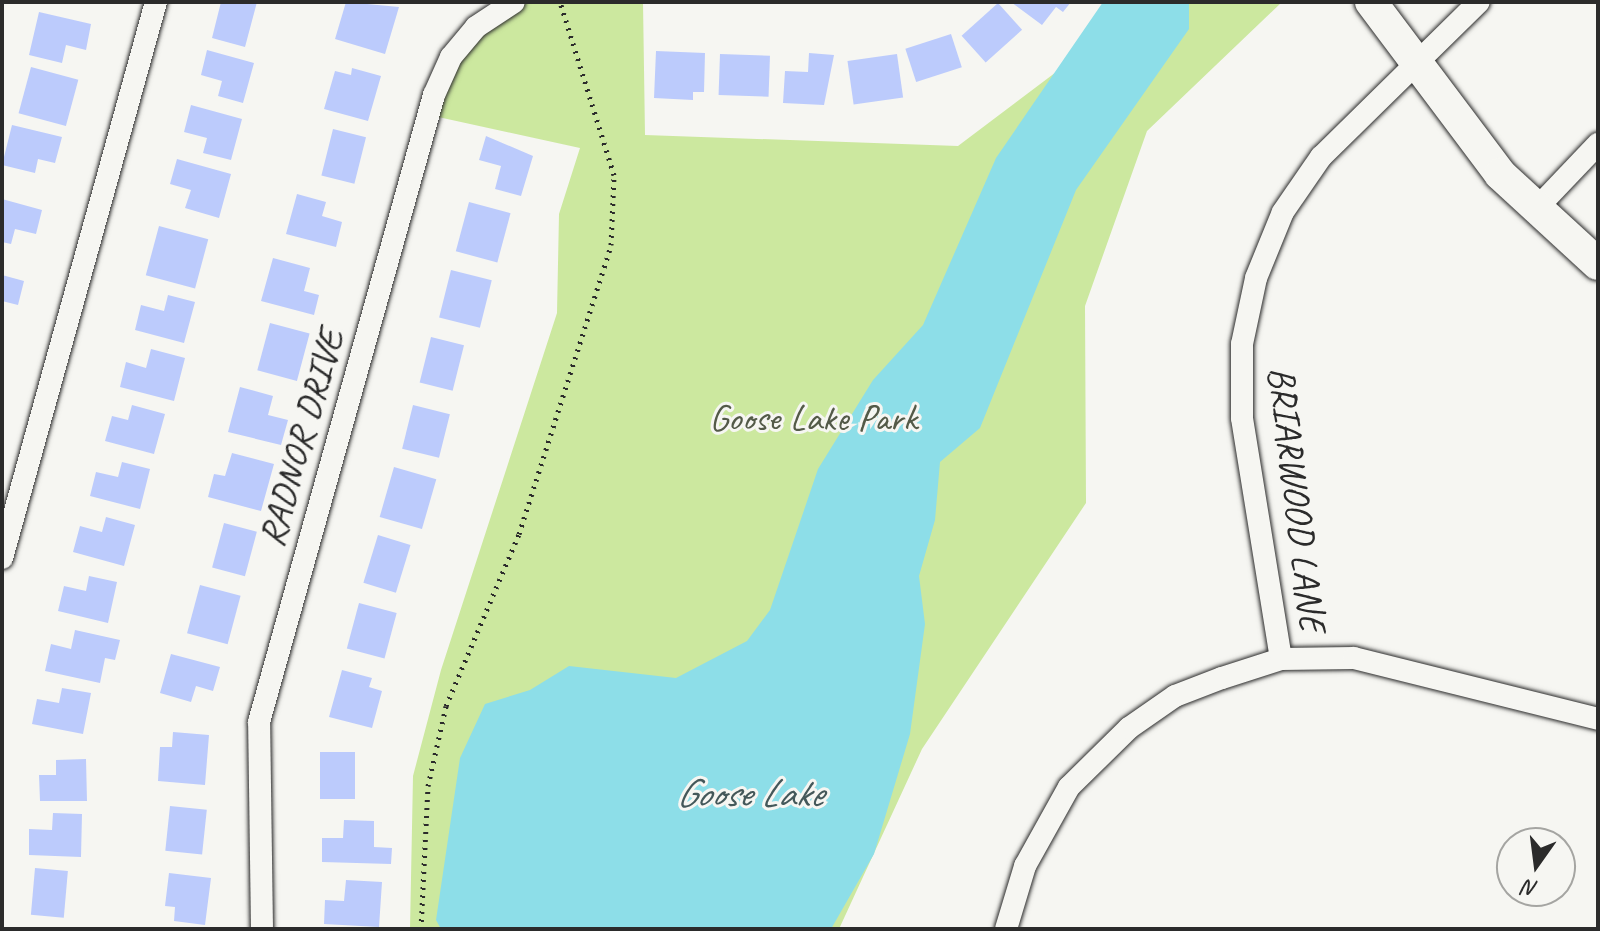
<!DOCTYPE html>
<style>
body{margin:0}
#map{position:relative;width:1600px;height:931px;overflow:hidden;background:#f6f6f2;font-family:Caveat,sans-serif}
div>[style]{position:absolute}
.green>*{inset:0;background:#cce89f}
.water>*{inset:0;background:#8ddee8}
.building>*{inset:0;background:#bccbfc;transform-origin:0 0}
.path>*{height:5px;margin-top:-2.5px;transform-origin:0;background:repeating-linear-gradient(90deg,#2b2b2b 0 2px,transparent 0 8px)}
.roads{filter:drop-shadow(0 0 2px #2b2b2b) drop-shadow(0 0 2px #2b2b2b)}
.street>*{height:22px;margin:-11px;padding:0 11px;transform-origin:11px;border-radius:11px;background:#f6f6f2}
.secondary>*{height:32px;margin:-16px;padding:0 16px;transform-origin:16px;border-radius:16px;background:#f6f6f2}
span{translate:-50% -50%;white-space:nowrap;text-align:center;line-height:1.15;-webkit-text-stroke:6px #f6f6f2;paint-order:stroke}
.park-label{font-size:38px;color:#535a48}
.street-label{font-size:38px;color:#2b2b2b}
.water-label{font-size:40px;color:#44585a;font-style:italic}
.frame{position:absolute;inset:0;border:4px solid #2b2b2b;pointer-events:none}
.north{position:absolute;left:1496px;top:827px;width:80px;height:80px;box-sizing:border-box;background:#f6f6f2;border:2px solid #a5a5a2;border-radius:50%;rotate:194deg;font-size:22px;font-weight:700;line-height:32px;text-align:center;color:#2b2b2b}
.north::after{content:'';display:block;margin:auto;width:28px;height:36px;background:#2b2b2b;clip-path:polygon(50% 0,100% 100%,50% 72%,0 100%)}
</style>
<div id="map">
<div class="green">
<div style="clip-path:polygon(514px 2px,643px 2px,645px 135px,958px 146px,1084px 51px,1119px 2px,1282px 2px,1147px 131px,1085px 306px,1086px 503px,922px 749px,839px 929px,410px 929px,413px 776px,441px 670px,557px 313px,559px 214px,580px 148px,429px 115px,451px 57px)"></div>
</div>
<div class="water">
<div style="clip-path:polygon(1103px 2px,1189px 2px,1189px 29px,1076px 190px,980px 428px,940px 462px,935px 520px,919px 576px,925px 624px,910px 734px,874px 854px,831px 929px,441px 929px,436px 920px,460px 758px,485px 704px,530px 690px,569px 666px,676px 678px,747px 641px,770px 610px,818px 469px,873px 380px,923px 325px,996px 158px)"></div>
</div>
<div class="building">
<div style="clip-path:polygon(221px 2px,257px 2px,245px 47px,212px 38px)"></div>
<div style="clip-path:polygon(346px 2px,399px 7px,385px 54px,335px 39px)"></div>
<div style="clip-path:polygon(1011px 2px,1071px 2px,1063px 12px,1056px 7px,1042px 25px)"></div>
<div style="left:998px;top:3px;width:36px;height:49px;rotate:48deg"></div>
<div style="clip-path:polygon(39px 12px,91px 24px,86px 50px,66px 45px,62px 63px,29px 55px)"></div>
<div style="left:951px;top:34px;width:35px;height:48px;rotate:72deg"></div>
<div style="clip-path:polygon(207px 50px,254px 63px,243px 103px,218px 96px,222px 81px,201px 75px)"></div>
<div style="clip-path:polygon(656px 51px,705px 53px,704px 92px,693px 92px,693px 100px,654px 98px)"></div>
<div style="clip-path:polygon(809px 53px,834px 55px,824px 105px,783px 103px,785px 71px,808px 72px)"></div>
<div style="left:720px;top:54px;width:50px;height:41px;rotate:2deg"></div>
<div style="left:897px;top:54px;width:44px;height:50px;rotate:82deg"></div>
<div style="left:31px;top:67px;width:49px;height:48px;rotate:15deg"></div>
<div style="clip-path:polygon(352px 68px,381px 76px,368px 121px,324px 109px,335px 71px,351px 75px)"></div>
<div style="clip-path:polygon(191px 105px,242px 119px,231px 160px,203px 153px,207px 138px,184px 132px)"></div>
<div style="clip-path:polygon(12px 125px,62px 137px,55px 163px,38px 159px,35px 173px,2px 165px)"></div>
<div style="left:333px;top:129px;width:34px;height:48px;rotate:14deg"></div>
<div style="clip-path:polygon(486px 136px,533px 156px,521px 196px,495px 189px,501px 166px,479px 160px)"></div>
<div style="clip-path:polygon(177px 159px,231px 174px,219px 218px,185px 208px,191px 190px,170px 184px)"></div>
<div style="clip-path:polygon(297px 194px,326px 202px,322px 216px,342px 222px,336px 247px,286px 234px)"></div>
<div style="clip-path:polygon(2px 199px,42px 210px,36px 234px,15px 229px,11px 244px,2px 242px)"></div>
<div style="left:469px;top:202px;width:43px;height:51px;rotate:15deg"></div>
<div style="left:159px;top:226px;width:51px;height:51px;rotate:15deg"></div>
<div style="clip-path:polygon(273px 258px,310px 268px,304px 291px,319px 295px,314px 315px,261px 301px)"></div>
<div style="left:451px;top:270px;width:42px;height:49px;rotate:14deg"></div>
<div style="clip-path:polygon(2px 275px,24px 281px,18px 305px,2px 301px)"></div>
<div style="clip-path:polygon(168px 295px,195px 302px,184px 343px,135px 330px,141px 305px,164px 311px)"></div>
<div style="left:270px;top:323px;width:41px;height:49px;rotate:15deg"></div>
<div style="left:431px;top:337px;width:34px;height:47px;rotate:14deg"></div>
<div style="clip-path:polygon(151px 349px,185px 358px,174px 401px,120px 387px,126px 362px,146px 368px)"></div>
<div style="clip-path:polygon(240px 387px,273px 396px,268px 415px,288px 420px,281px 445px,228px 432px)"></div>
<div style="clip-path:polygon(132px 405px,165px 414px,154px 454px,105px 441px,112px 416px,128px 420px)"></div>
<div style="left:413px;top:405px;width:38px;height:45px;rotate:14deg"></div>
<div style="clip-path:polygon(232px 453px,274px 464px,261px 511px,208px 497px,214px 474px,225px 476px)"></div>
<div style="clip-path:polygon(122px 462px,150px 469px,140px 509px,90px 496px,96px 472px,118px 477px)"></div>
<div style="left:394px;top:467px;width:44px;height:52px;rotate:16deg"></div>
<div style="clip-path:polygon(106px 517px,135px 525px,124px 566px,73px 552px,80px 526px,102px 532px)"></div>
<div style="left:224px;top:523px;width:34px;height:46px;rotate:15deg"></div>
<div style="left:378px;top:535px;width:34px;height:50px;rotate:17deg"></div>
<div style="clip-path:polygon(89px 576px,117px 582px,108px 623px,58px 611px,64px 586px,86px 591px)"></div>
<div style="left:200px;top:585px;width:42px;height:50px;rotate:15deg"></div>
<div style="left:359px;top:603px;width:39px;height:47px;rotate:15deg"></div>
<div style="clip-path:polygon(75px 630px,120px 640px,115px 660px,105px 658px,100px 683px,45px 671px,51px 644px,71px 649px)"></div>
<div style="clip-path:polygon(171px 654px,220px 667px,213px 691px,196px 686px,191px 702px,160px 693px)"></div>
<div style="clip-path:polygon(342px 670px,372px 678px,369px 687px,382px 691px,372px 728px,329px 717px)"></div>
<div style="clip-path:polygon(62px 688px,91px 693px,83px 734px,32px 724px,37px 699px,59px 703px)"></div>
<div style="clip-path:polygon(173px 732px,209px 735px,205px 785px,158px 781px,160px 747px,172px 747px)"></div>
<div style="left:320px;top:752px;width:35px;height:47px"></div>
<div style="clip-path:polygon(86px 759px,87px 801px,40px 801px,39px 775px,56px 775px,56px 760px)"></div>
<div style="left:170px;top:806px;width:37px;height:45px;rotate:6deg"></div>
<div style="clip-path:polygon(53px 813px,82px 814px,81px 857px,29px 855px,29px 829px,52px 830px)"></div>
<div style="clip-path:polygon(344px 820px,374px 821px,374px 847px,392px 848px,391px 864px,322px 862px,322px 838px,343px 838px)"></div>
<div style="left:35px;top:868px;width:33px;height:47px;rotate:5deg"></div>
<div style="clip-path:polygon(169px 873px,211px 878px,205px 925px,174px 921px,175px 907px,165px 906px)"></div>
<div style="clip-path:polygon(346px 880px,382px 882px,379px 927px,324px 924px,325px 900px,344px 901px)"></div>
</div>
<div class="path">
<div style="left:421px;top:929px;width:143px;rotate:-87.2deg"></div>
<div style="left:428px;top:786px;width:82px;rotate:-77.3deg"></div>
<div style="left:446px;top:706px;width:187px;rotate:-67deg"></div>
<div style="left:519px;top:534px;width:303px;rotate:-72.3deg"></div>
<div style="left:611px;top:245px;width:70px;rotate:-87.5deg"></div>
<div style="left:614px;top:175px;width:181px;rotate:-107.3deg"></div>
</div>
<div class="roads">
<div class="street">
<div style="left:1536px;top:209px;width:90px;rotate:-46.4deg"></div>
<div style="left:2px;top:558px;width:577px;rotate:-74.52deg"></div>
<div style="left:1281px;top:659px;width:244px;rotate:-99.2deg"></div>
<div style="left:1242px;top:418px;width:74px;rotate:-90deg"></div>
<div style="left:1242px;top:344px;width:67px;rotate:-78deg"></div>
<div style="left:1256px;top:278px;width:71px;rotate:-67.8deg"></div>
<div style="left:1283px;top:212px;width:67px;rotate:-55.4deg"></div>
<div style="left:1321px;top:157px;width:221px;rotate:-44.5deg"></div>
<div style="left:262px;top:929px;width:207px;rotate:-90.8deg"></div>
<div style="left:259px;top:722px;width:651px;rotate:-74.41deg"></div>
<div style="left:434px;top:95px;width:42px;rotate:-65.9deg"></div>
<div style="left:451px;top:57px;width:39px;rotate:-50deg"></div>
<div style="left:476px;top:27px;width:45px;rotate:-33.3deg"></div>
<div style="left:1006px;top:929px;width:66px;rotate:-73.2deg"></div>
<div style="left:1025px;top:866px;width:90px;rotate:-60.9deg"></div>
<div style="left:1069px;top:787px;width:84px;rotate:-44.5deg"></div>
<div style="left:1129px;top:728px;width:56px;rotate:-34.8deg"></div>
<div style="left:1175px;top:696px;width:50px;rotate:-21deg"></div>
<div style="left:1222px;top:678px;width:62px;rotate:-17.9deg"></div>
<div style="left:1281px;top:659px;width:73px;rotate:-0.8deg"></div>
<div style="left:1354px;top:658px;width:252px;rotate:14deg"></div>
</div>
<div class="secondary">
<div style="left:1371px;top:2px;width:215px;rotate:53.1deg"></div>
<div style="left:1500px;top:174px;width:133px;rotate:42.6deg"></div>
</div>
</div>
<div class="park-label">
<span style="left:813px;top:418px">Goose Lake Park</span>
</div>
<div class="street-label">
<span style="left:301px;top:438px;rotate:-74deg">RADNOR DRIVE</span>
<span style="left:1297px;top:499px;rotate:83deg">BRIARWOOD LANE</span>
</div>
<div class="water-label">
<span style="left:749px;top:793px">Goose Lake</span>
</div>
<div class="frame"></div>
<div class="north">N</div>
</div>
